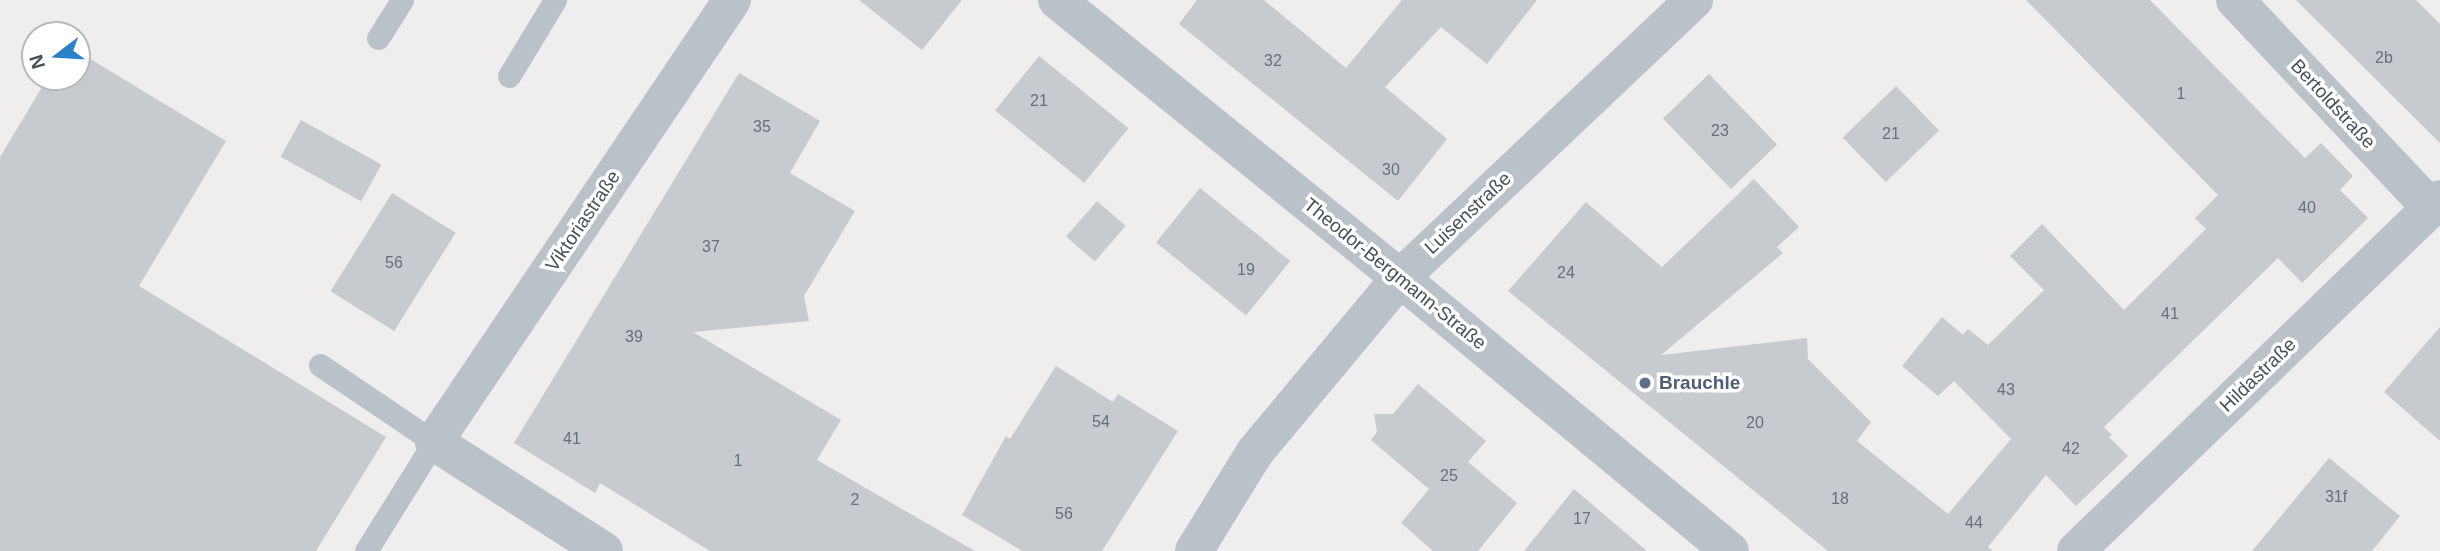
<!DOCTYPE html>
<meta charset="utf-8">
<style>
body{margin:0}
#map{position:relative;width:2440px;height:551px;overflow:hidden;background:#efeded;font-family:Helvetica,sans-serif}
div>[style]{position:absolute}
.building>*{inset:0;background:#c7cacf;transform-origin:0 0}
.service>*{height:23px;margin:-11.5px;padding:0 11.5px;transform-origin:11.5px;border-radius:11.5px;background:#b9c2c8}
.minor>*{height:38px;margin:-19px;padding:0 19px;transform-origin:19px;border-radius:19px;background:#b9c2c8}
.dots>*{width:19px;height:19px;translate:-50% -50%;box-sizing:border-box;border:4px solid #fff;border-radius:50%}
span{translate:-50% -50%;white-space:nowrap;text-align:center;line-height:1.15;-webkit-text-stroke:7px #fff;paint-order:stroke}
.number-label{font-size:16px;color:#677076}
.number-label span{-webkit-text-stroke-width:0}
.street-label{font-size:19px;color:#475258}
.service-label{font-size:19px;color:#4e5e75;font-weight:700}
.left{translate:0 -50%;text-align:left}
.north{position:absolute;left:21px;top:21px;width:70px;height:70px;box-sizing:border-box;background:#fff;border:2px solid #b5babc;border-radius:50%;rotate:253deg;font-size:19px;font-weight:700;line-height:28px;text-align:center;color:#475258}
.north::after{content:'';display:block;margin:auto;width:24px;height:32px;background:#2b82cb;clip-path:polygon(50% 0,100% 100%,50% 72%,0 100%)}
</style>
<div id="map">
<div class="building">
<div style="clip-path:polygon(859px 0,962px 0,922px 50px)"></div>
<div style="clip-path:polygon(1197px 0,1264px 0,1346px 68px,1402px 0,1537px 0,1487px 64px,1441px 27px,1385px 87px,1447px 139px,1398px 201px,1179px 24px)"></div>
<div style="clip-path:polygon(2026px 0,2150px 0,2305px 158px,2321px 143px,2353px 176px,2340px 190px,2368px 218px,2302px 283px,2278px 258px,2104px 427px,2112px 435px,2109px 437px,2128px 456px,2076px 506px,2046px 475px,1988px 547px,1993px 551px,1828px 551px,1508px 291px,1586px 202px,1662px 267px,1754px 179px,1799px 227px,1777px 247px,1783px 253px,1661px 355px,1807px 338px,1808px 359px,1871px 422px,1857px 441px,1948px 514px,2011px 439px,1954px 381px,1938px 396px,1902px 366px,1942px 317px,1963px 335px,1968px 329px,1988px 345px,2044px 290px,2010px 256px,2042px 224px,2124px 310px,2206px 229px,2195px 218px,2218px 195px)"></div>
<div style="clip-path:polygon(2296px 0,2416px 0,2440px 24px,2440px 143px)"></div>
<div style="clip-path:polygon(77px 51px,226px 141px,139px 286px,386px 437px,316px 551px,0 551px,0 157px,48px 77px,77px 77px)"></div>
<div style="left:1039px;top:56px;width:115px;height:70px;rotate:39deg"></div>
<div style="clip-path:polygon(739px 73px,820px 121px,790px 173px,855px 211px,804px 296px,809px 321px,693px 332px,841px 420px,817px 460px,975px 551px,710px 551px,600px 483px,595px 493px,514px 443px)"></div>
<div style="left:1709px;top:74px;width:98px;height:64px;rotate:46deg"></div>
<div style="left:1896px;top:86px;width:62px;height:74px;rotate:46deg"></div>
<div style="left:301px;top:120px;width:92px;height:42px;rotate:29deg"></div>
<div style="left:1200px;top:188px;width:116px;height:70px;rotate:39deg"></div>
<div style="left:392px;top:193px;width:75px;height:116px;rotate:32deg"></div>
<div style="left:1097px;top:201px;width:38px;height:47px;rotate:41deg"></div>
<div style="clip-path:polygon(2440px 327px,2440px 441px,2384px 392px)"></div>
<div style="clip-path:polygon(1056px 366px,1113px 402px,1118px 394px,1178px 431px,1102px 551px,1022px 551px,962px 515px,1006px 436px,1010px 439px)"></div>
<div style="clip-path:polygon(1418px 384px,1486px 441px,1468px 462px,1517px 503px,1478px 551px,1433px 551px,1401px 523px,1429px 489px,1371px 440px,1377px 432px,1374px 414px,1393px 414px)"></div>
<div style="clip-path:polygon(2329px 458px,2400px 516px,2372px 551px,2252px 551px)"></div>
<div style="clip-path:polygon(1574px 489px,1647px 551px,1524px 551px)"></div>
</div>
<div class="service">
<div style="left:378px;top:38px;width:45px;rotate:-57.7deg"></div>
<div style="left:509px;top:76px;width:89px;rotate:-58.8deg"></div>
<div style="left:320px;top:365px;width:138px;rotate:34deg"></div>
<div style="left:434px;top:442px;width:128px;rotate:122deg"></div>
</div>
<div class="minor">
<div style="left:1057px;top:0;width:442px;rotate:39deg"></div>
<div style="left:1400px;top:278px;width:428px;rotate:39.6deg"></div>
<div style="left:2235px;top:0;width:286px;rotate:46.7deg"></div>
<div style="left:604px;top:551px;width:202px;rotate:-147.3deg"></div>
<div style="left:434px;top:442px;width:533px;rotate:-56.01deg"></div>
<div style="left:1194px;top:551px;width:116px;rotate:-58.4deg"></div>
<div style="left:1255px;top:452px;width:226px;rotate:-50.2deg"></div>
<div style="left:1400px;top:278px;width:405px;rotate:-43.4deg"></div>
<div style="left:2076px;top:551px;width:506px;rotate:-44.04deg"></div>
</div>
<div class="dots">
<div style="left:1645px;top:383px;background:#5c6f8a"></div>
</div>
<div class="number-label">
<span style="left:2384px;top:58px">2b</span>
<span style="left:1273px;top:61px">32</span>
<span style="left:2181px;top:94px">1</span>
<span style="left:1039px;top:101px">21</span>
<span style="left:762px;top:127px">35</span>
<span style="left:1720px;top:131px">23</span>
<span style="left:1891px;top:134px">21</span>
<span style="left:1391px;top:170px">30</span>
<span style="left:2307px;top:208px">40</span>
<span style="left:711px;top:247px">37</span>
<span style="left:394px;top:263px">56</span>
<span style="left:1246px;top:270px">19</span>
<span style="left:1566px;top:273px">24</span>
<span style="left:2170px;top:314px">41</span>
<span style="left:634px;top:337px">39</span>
<span style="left:2006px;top:390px">43</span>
<span style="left:1101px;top:422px">54</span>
<span style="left:1755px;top:423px">20</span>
<span style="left:572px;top:439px">41</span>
<span style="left:2071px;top:449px">42</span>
<span style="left:738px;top:461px">1</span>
<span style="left:1449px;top:476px">25</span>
<span style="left:2336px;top:497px">31f</span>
<span style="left:1840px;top:499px">18</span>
<span style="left:855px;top:500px">2</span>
<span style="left:1064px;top:514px">56</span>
<span style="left:1582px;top:519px">17</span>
<span style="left:1974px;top:523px">44</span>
</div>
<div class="street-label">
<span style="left:2333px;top:104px;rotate:47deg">Bertoldstraße</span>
<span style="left:1468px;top:213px;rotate:-43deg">Luisenstraße</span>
<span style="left:583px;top:221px;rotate:-56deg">Viktoriastraße</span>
<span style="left:1395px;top:274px;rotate:39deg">Theodor-Bergmann-Straße</span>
<span style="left:2258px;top:375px;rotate:-44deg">Hildastraße</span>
</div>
<div class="service-label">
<span class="left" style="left:1659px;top:383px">Brauchle</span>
</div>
<div class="north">N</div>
</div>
